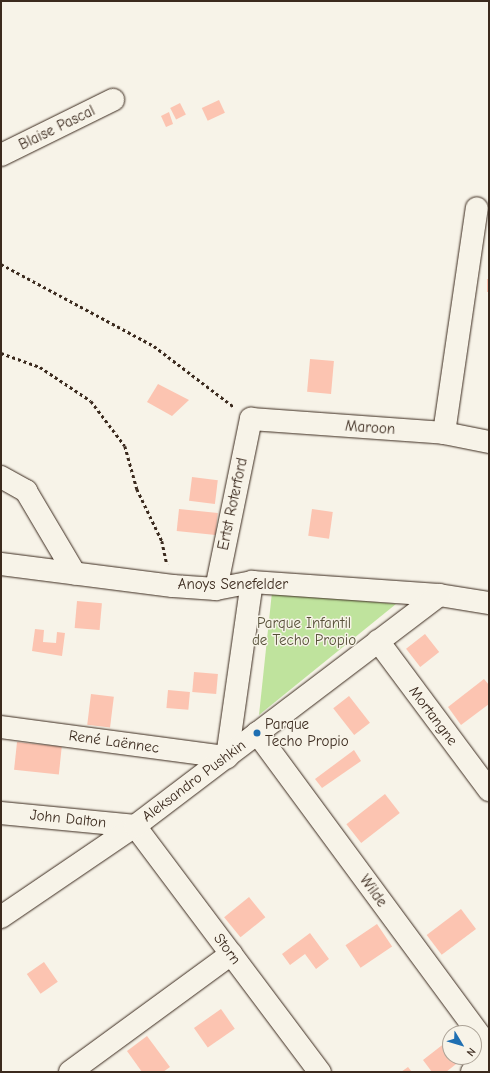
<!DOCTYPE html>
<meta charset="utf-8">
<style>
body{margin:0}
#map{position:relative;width:490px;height:1073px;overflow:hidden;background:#f7f3e8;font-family:"Comic Neue",sans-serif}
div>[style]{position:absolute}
.green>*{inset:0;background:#bfe39d}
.building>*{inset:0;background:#fcc4b1;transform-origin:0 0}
.path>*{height:2.5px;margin-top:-1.25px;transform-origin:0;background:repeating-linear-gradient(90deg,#3b2a1e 0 3px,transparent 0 6px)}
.roads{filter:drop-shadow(0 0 1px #3b2a1e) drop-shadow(0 0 1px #3b2a1e)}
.minor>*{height:22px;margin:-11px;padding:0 11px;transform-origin:11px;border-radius:11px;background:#f7f3e8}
.dots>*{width:11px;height:11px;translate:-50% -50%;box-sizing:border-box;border:2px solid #f7f3e8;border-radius:50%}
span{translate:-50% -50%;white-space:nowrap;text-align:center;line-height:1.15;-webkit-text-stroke:3px #f7f3e8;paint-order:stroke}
.street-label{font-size:15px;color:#3b2a1e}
.park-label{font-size:15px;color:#554f37}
.poi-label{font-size:15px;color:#3b2a1e}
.left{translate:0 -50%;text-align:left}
.frame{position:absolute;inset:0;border:2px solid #3b2a1e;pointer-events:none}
.north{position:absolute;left:442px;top:1025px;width:40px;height:40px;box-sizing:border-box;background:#f7f3e8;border:1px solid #aca397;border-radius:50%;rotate:128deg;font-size:11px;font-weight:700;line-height:16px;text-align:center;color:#3b2a1e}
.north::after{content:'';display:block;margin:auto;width:14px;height:18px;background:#1f6fb2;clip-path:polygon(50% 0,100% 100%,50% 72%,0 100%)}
</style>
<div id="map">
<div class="green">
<div style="clip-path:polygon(272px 592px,396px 604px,259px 715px)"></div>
</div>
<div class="building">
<div style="left:219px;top:100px;width:14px;height:19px;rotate:65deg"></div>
<div style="left:180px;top:103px;width:13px;height:11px;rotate:63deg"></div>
<div style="clip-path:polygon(169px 112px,173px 124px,166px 127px,161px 116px)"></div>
<div style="left:487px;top:279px;width:2px;height:13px"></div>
<div style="left:310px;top:359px;width:24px;height:33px;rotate:5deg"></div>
<div style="clip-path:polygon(158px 384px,189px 400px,172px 416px,147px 402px)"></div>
<div style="left:192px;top:477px;width:26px;height:24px;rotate:7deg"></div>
<div style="left:179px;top:509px;width:39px;height:22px;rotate:6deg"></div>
<div style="left:312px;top:509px;width:21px;height:27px;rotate:8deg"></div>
<div style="left:77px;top:601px;width:25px;height:27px;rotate:5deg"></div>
<div style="clip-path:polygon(35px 629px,44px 630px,43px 642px,56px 643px,57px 632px,65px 633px,62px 656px,32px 651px)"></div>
<div style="left:425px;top:634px;width:23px;height:24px;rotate:52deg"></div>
<div style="left:194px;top:672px;width:24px;height:20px;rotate:5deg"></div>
<div style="clip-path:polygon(484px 679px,489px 685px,489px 704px,461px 725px,448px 707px)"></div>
<div style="left:168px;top:690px;width:22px;height:18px;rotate:5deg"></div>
<div style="left:91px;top:694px;width:23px;height:31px;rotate:7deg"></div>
<div style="left:349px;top:696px;width:34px;height:20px;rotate:52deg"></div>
<div style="left:17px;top:742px;width:45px;height:28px;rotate:6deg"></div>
<div style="clip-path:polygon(354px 750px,361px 761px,322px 788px,315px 779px)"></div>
<div style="left:385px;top:794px;width:24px;height:49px;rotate:52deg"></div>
<div style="left:249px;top:897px;width:26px;height:32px;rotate:51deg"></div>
<div style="left:461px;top:909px;width:25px;height:43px;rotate:53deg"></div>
<div style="left:377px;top:924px;width:27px;height:38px;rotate:56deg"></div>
<div style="clip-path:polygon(310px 933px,329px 959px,316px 969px,305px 954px,290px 965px,282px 954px)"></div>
<div style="left:44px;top:962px;width:24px;height:21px;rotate:55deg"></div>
<div style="left:221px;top:1009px;width:24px;height:33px;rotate:55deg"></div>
<div style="clip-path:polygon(147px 1036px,170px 1067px,163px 1072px,142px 1072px,127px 1051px)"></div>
<div style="clip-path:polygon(450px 1039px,450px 1057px,465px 1057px,446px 1072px,432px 1072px,423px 1060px)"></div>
<div style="clip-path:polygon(408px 1067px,412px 1072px,401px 1072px)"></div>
</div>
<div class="path">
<div style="left:1px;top:264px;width:174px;rotate:28.2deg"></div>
<div style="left:154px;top:346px;width:101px;rotate:37.3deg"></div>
<div style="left:1px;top:353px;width:41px;rotate:19.7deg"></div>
<div style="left:40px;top:367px;width:61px;rotate:33.7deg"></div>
<div style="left:91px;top:401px;width:56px;rotate:52.9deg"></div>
<div style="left:125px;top:446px;width:45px;rotate:74.4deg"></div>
<div style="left:137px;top:489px;width:58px;rotate:64.3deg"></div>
<div style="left:162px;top:541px;width:24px;rotate:78deg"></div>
</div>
<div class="roads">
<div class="minor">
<div style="left:1px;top:155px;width:125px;rotate:-26.2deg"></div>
<div style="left:444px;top:433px;width:227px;rotate:-81.7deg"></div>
<div style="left:1px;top:477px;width:29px;rotate:29deg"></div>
<div style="left:26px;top:491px;width:96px;rotate:59.4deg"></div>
<div style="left:1px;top:564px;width:173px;rotate:7.3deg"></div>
<div style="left:173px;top:586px;width:43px;rotate:4deg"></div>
<div style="left:216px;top:589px;width:37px;rotate:-11deg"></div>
<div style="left:252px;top:582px;width:187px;rotate:4deg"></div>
<div style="left:439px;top:595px;width:51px;rotate:9.1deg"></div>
<div style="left:216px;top:589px;width:174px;rotate:-78.4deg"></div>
<div style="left:251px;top:419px;width:194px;rotate:4.1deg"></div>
<div style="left:444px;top:433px;width:46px;rotate:11.3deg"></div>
<div style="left:378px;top:641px;width:186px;rotate:53.3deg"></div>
<div style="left:1px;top:727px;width:228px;rotate:7.6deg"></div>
<div style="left:227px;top:757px;width:177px;rotate:-81.9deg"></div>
<div style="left:257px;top:733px;width:391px;rotate:53.6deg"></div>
<div style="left:1px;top:813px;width:135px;rotate:5.5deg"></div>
<div style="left:135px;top:826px;width:308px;rotate:53.1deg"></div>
<div style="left:1px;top:917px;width:162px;rotate:-34.2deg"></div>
<div style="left:135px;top:826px;width:382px;rotate:-37.2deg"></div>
<div style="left:70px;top:1072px;width:200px;rotate:-36.2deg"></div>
<div style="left:472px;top:1072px;width:21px;rotate:-37deg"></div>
</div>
</div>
<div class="dots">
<div style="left:257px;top:733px;background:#1f6fb2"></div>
</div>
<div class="street-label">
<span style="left:57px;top:128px;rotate:-26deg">Blaise Pascal</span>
<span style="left:370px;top:428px;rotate:4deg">Maroon</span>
<span style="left:233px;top:504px;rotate:-78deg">Ertst Roterford</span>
<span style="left:233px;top:585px">Anoys Senefelder</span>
<span style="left:433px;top:716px;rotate:53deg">Mortangne</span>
<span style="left:114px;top:742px;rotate:8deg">René Laënnec</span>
<span style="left:194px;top:781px;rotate:-37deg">Aleksandro Pushkin</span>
<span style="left:68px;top:819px;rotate:6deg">John Dalton</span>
<span style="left:373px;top:891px;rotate:54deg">Wilde</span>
<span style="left:227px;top:949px;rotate:53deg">Storn</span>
</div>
<div class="park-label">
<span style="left:304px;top:632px">Parque Infantil<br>de Techo Propio</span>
</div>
<div class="poi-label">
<span class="left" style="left:265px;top:733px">Parque<br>Techo Propio</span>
</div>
<div class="frame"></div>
<div class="north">N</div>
</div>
